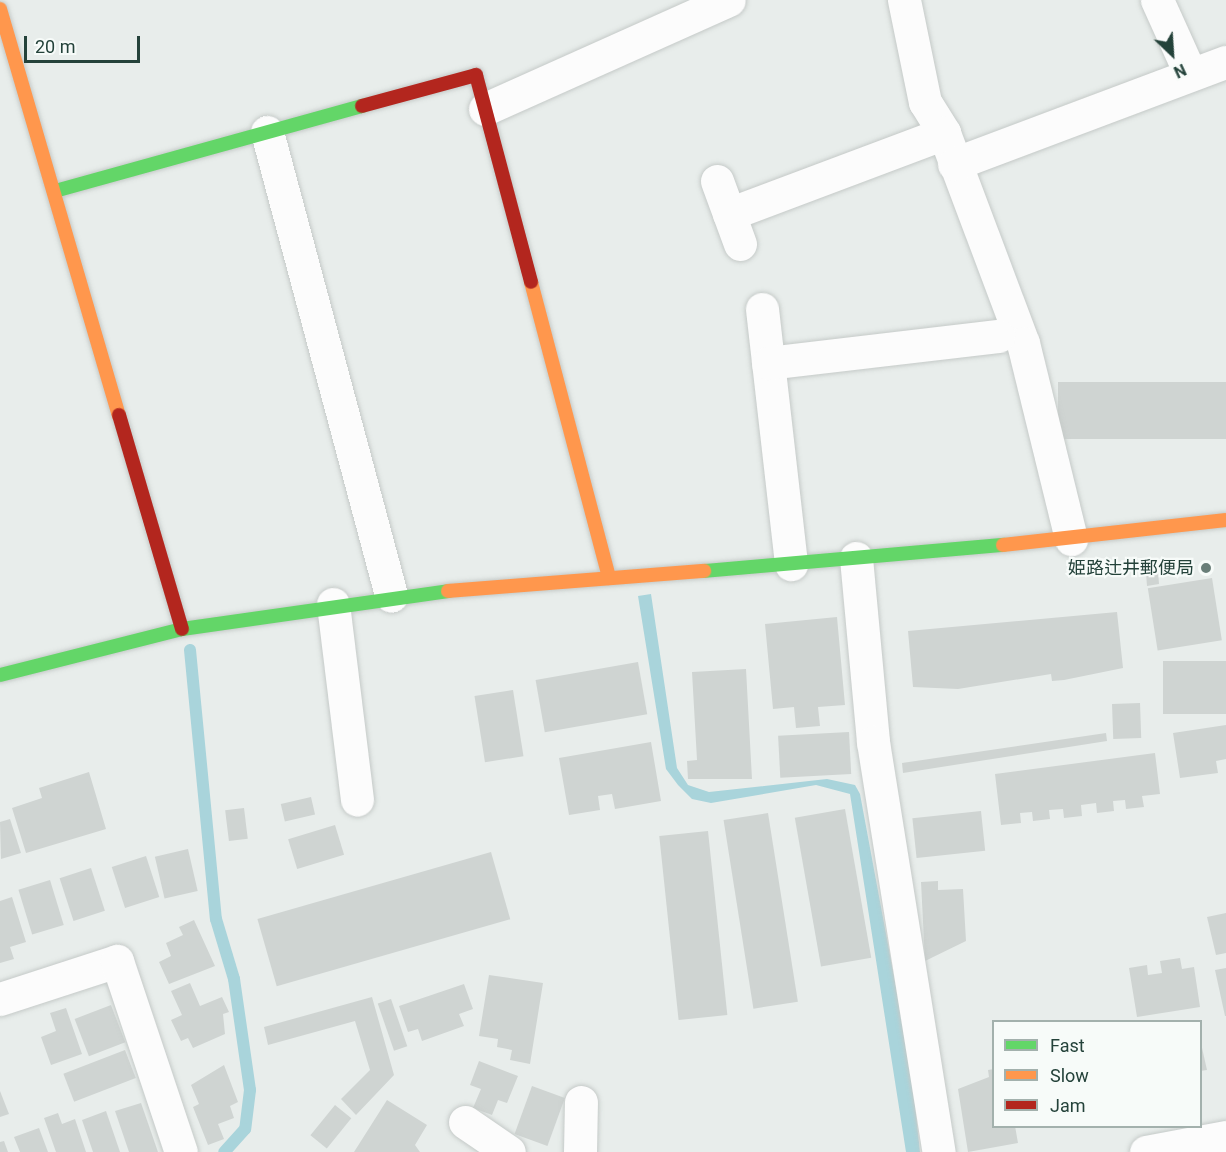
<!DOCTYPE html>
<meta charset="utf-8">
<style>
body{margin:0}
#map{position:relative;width:1226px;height:1152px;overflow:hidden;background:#e8edeb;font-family:Roboto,"Noto Sans JP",sans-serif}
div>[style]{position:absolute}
.water>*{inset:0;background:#a9d4db}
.stream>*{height:12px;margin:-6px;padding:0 6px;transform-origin:6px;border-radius:6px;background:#a9d4db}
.building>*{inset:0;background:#cfd4d2;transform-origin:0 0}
.roads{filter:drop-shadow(0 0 2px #c5cac8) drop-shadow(0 0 2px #c5cac8)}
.street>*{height:33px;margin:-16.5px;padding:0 16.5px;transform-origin:16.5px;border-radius:16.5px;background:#fcfcfc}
.fast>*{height:14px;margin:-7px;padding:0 7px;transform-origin:7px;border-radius:7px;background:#63d668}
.slow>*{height:14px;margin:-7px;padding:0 7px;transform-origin:7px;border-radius:7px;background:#ff974d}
.jam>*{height:14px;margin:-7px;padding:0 7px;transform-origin:7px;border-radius:7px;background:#b3261e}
.dots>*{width:16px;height:16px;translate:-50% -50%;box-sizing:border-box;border:3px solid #f7fbf9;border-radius:50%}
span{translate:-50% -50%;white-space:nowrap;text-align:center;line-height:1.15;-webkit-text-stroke:4.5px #f7fbf9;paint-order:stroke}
.poi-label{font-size:18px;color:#24423a}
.right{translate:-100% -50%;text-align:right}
.legend{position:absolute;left:992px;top:1020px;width:210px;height:108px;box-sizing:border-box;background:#f7fbf9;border:2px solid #a3b1ad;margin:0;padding:8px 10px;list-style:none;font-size:18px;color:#24423a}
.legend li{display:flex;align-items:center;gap:12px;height:30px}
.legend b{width:30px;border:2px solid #a3b1ad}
.north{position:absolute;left:1142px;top:24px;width:60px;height:60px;-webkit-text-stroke:4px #f7fbf9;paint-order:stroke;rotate:155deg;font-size:16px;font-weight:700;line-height:24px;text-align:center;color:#24423a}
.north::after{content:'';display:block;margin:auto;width:21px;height:27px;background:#24423a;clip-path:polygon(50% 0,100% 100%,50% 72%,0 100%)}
.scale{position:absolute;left:24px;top:36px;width:116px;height:27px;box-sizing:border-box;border:3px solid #24423a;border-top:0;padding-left:8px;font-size:18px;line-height:21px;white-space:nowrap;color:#24423a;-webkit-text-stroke:4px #f7fbf9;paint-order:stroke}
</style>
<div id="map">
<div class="water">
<div style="clip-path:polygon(651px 594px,677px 768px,688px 785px,709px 792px,827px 779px,855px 785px,860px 794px,911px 1068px,920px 1152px,906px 1152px,850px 794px,816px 785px,711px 803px,692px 799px,678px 785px,666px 769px,638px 596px)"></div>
</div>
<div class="stream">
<div style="left:190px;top:650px;width:270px;rotate:84.5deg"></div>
<div style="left:216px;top:919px;width:63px;rotate:73.3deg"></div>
<div style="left:234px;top:979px;width:112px;rotate:81.8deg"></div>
<div style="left:250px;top:1090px;width:39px;rotate:97deg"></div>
<div style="left:245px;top:1129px;width:31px;rotate:132deg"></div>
</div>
<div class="building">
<div style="left:1226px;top:382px;width:57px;height:168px;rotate:90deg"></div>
<div style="clip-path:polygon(1158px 571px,1159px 584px,1147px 586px,1146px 573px)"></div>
<div style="left:1212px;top:578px;width:63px;height:65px;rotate:81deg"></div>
<div style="clip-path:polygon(1117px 612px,1123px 668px,1064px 680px,1052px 681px,1051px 674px,958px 689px,913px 687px,908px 631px)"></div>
<div style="clip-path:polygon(837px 617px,845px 705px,818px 707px,820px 726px,796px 728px,794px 707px,773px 709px,765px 624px)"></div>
<div style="left:1226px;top:661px;width:53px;height:63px;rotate:90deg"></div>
<div style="left:638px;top:662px;width:53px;height:104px;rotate:80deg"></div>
<div style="clip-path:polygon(746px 669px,752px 779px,688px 779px,687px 761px,697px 760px,692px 672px)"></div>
<div style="left:513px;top:690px;width:67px;height:39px;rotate:81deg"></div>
<div style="left:1140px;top:703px;width:35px;height:28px;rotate:88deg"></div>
<div style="clip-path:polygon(1226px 725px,1226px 759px,1216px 761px,1218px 773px,1180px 778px,1173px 733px)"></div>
<div style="left:849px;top:732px;width:42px;height:71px;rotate:87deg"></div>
<div style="clip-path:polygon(1106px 733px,1107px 741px,903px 773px,902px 763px)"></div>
<div style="clip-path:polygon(651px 742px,661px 801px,615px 809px,612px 794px,598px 796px,600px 810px,569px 815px,559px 758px)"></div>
<div style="clip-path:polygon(1155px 753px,1160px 794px,1142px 796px,1144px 807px,1126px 809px,1125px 800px,1113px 801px,1114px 811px,1097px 813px,1096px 803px,1081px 805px,1082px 816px,1064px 818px,1063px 809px,1049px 810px,1050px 819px,1033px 821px,1032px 812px,1020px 813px,1021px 823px,1001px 825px,995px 774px)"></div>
<div style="clip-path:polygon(89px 772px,106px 829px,26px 853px,12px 808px,42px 798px,39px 788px)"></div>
<div style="left:311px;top:797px;width:18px;height:31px;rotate:77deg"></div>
<div style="left:244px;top:808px;width:31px;height:19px;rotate:83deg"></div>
<div style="left:845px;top:809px;width:151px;height:51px;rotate:80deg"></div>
<div style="left:981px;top:811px;width:40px;height:69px;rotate:84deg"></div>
<div style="left:768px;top:813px;width:191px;height:45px;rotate:81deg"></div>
<div style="clip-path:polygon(10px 819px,21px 853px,1px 859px,0 822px)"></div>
<div style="left:335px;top:825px;width:31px;height:49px;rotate:73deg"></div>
<div style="left:708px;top:831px;width:185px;height:49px;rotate:84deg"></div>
<div style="left:188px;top:849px;width:43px;height:34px;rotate:77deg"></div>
<div style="left:491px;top:852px;width:70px;height:243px;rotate:74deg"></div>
<div style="left:146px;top:856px;width:43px;height:36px;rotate:72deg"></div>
<div style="left:91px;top:868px;width:45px;height:33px;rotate:72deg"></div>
<div style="left:50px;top:880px;width:47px;height:33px;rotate:73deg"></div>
<div style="clip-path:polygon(938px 881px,938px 890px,963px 889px,966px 941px,925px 961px,921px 882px)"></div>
<div style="clip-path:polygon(12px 897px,26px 942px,10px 947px,14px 959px,0 963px,0 901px)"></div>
<div style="clip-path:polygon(1226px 913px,1226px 953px,1216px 955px,1207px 917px)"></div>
<div style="clip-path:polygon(194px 920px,215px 966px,169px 984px,159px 962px,171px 956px,166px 943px,183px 935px,179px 927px)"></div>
<div style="clip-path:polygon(1180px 958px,1182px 969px,1194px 967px,1200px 1007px,1137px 1017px,1129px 968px,1147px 965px,1148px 975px,1162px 973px,1160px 961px)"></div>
<div style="clip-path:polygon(1226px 968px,1226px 1016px,1225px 1016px,1215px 970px)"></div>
<div style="clip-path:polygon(489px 975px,543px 983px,530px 1064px,510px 1060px,512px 1050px,497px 1047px,498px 1039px,479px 1036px)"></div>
<div style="clip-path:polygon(190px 983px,200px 1006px,222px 997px,229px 1012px,223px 1014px,225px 1034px,193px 1048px,188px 1038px,181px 1041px,171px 1020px,182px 1015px,171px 991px)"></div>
<div style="clip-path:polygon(464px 984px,473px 1009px,459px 1014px,464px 1026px,422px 1041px,418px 1029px,408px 1032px,399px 1006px)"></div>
<div style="clip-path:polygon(372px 997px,394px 1075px,356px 1115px,341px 1099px,370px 1070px,355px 1021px,268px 1045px,264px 1027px)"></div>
<div style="left:391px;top:999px;width:50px;height:14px;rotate:71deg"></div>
<div style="left:111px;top:1005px;width:40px;height:39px;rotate:69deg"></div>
<div style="clip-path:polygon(66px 1008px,82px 1054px,51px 1065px,41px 1037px,56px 1031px,50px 1013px)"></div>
<div style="clip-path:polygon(1200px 1039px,1207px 1070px,1200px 1071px)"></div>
<div style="left:125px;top:1050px;width:30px;height:66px;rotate:69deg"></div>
<div style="clip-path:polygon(479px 1061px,518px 1076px,507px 1103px,498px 1100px,492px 1115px,473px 1108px,481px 1089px,470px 1085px)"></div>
<div style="clip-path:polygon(224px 1065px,238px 1102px,230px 1106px,234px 1118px,218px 1124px,224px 1139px,208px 1145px,193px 1107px,199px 1104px,191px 1085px)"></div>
<div style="clip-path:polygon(994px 1069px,994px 1126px,1015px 1126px,1018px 1143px,968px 1152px,958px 1089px,989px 1077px,988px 1070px)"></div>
<div style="left:532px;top:1086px;width:35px;height:51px;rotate:20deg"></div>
<div style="clip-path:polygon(0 1091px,9px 1114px,0 1117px)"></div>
<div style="clip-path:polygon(387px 1100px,427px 1125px,415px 1145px,420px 1152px,354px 1152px)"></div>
<div style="clip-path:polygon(141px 1103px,158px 1152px,129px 1152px,115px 1111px)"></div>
<div style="left:335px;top:1105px;width:21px;height:39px;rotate:39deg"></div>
<div style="clip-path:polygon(106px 1111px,120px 1152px,93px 1152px,82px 1120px)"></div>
<div style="clip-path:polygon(58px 1113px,62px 1124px,75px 1119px,86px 1152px,56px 1152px,44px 1118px)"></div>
<div style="clip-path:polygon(39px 1128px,48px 1152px,20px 1152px,14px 1137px)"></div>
<div style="clip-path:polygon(4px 1141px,8px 1152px,0 1152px,0 1142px)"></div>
</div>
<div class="roads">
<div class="street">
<div style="left:904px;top:0;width:104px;rotate:78.4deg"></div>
<div style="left:925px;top:102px;width:36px;rotate:58deg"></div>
<div style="left:944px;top:133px;width:224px;rotate:69.4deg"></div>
<div style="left:1023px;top:343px;width:202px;rotate:76.2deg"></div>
<div style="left:1157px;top:0;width:80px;rotate:65.7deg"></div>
<div style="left:485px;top:109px;width:267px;rotate:-24.1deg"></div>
<div style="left:267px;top:132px;width:480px;rotate:75deg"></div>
<div style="left:954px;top:164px;width:290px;rotate:-20.6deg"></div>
<div style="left:717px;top:181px;width:67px;rotate:69.9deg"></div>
<div style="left:729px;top:214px;width:230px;rotate:-20.6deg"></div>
<div style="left:762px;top:309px;width:257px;rotate:83.5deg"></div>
<div style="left:768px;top:363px;width:232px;rotate:-6.7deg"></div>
<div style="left:856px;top:558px;width:185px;rotate:84.7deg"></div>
<div style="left:873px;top:742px;width:415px;rotate:80.9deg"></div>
<div style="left:333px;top:604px;width:197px;rotate:83deg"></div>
<div style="left:0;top:999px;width:123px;rotate:-18deg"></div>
<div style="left:117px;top:961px;width:201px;rotate:71.5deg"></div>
<div style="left:465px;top:1122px;width:53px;rotate:34.3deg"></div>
<div style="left:580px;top:1152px;width:50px;rotate:-88.9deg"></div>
<div style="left:1146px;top:1152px;width:81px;rotate:-10.6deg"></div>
</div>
<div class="fast">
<div style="left:55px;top:191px;width:319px;rotate:-15.5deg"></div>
<div style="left:704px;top:571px;width:300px;rotate:-5deg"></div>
<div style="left:0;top:675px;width:188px;rotate:-14.2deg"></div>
<div style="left:182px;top:629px;width:269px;rotate:-8.1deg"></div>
</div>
<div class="slow">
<div style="left:0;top:9px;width:423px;rotate:73.7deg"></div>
<div style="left:531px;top:282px;width:306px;rotate:75.2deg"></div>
<div style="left:1003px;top:545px;width:224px;rotate:-6.4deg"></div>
<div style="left:448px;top:591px;width:257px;rotate:-4.5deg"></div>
</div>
<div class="jam">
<div style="left:362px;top:106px;width:118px;rotate:-15.2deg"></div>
<div style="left:476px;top:75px;width:214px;rotate:75.1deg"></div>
<div style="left:119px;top:415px;width:223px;rotate:73.6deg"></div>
</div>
</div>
<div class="dots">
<div style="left:1206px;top:568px;background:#697e78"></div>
</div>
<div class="poi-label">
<span class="right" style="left:1194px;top:568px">姫路辻井郵便局</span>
</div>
<ul class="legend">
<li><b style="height:8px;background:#63d668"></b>Fast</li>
<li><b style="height:8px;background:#ff974d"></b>Slow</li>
<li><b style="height:8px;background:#b3261e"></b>Jam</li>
</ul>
<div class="north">N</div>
<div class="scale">20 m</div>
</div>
